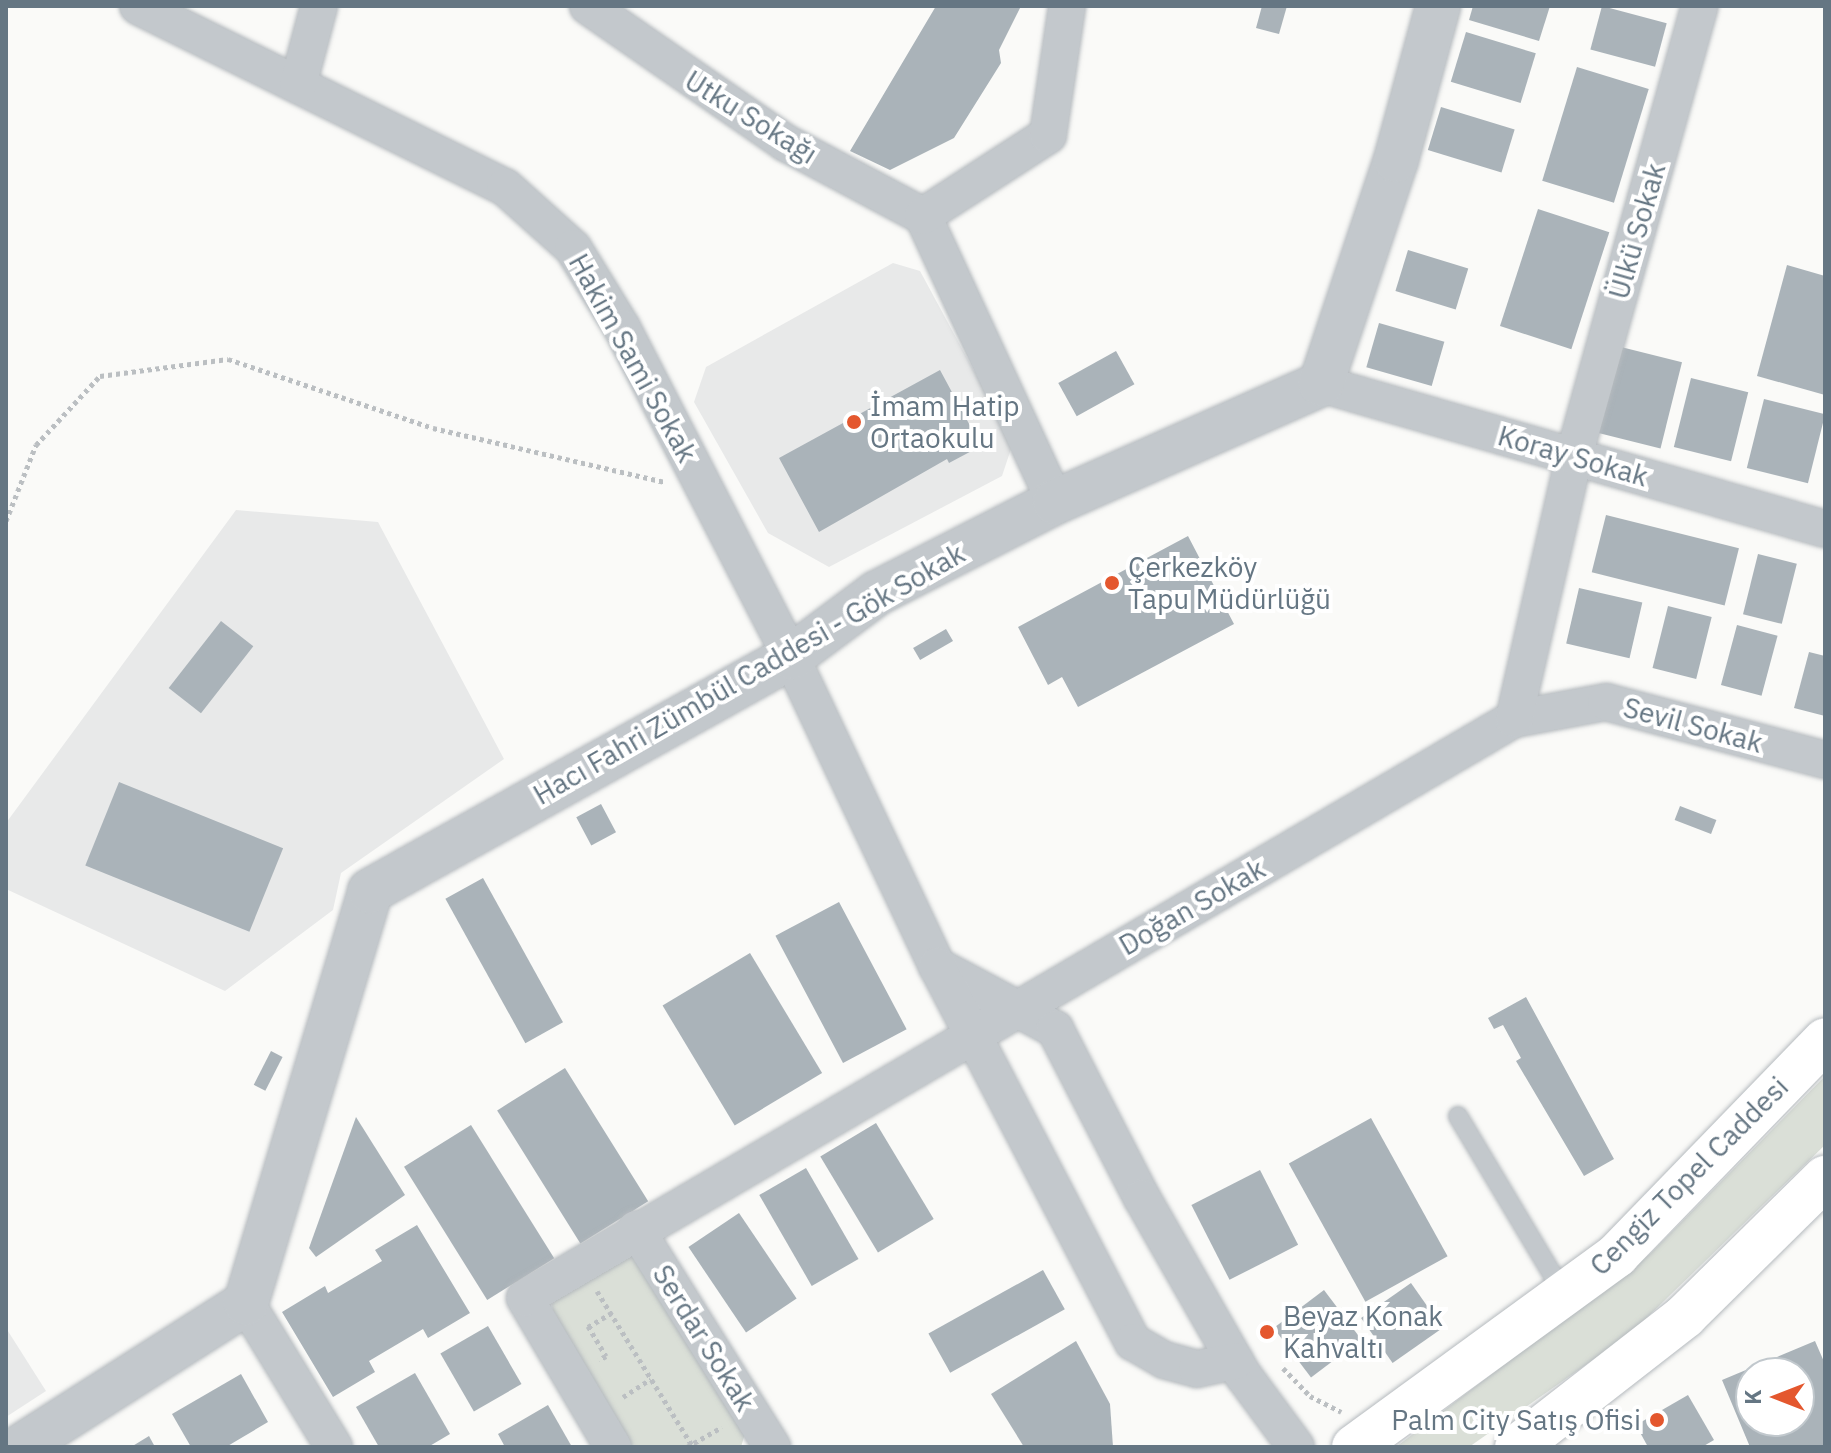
<!DOCTYPE html>
<meta charset="utf-8">
<style>
body{margin:0}
#map{position:relative;width:1831px;height:1453px;overflow:hidden;background:#fafaf8;font-family:"IBM Plex Sans",sans-serif}
div>[style]{position:absolute}
.built>*{inset:0;background:#e8e9e9}
.green>*{inset:0;background:#dadfd7}
.building>*{inset:0;background:#aab3b9;transform-origin:0 0}
.path>*{height:5px;margin-top:-2.5px;transform-origin:0;background:repeating-linear-gradient(90deg,#bbbfc2 0 4px,transparent 0 8px)}
.roads{filter:drop-shadow(0 0 2px #b5babe) drop-shadow(0 0 2px #b5babe)}
.service>*{height:18px;margin:-9px;padding:0 9px;transform-origin:9px;border-radius:9px;background:#c3c8cc}
.minor>*{height:36px;margin:-18px;padding:0 18px;transform-origin:18px;border-radius:18px;background:#c3c8cc}
.tertiary>*{height:44px;margin:-22px;padding:0 22px;transform-origin:22px;border-radius:22px;background:#c3c8cc}
.primary>*{height:44px;margin:-22px;padding:0 22px;transform-origin:22px;border-radius:22px;background:#fff}
.dots>*{width:22px;height:22px;translate:-50% -50%;box-sizing:border-box;border:4px solid #fff;border-radius:50%}
span{translate:-50% -50%;white-space:nowrap;text-align:center;line-height:1.15;-webkit-text-stroke:8px #fff;paint-order:stroke}
.street-label{font-size:28px;color:#657683}
.poi-label{font-size:28px;color:#657683}
.left{translate:0 -50%;text-align:left}
.right{translate:-100% -50%;text-align:right}
.frame{position:absolute;inset:0;border:8px solid #657683;pointer-events:none}
.north{position:absolute;left:1735px;top:1357px;width:80px;height:80px;box-sizing:border-box;background:#fff;border:2px solid #c1c8cd;border-radius:50%;rotate:270deg;font-size:22px;font-weight:700;line-height:32px;text-align:center;color:#657683}
.north::after{content:'';display:block;margin:auto;width:28px;height:36px;background:#e4572e;clip-path:polygon(50% 0,100% 100%,50% 72%,0 100%)}
</style>
<div id="map">
<div class="built">
<div style="clip-path:polygon(893px 263px,920px 271px,1013px 443px,1002px 476px,829px 567px,768px 533px,694px 402px,706px 367px)"></div>
<div style="clip-path:polygon(236px 510px,378px 522px,504px 759px,341px 873px,333px 910px,225px 991px,6px 889px,6px 823px)"></div>
<div style="clip-path:polygon(6px 1328px,46px 1391px,6px 1417px)"></div>
</div>
<div class="green">
<div style="clip-path:polygon(1825px 1076px,1825px 1145px,1631px 1333px,1469px 1447px,1396px 1447px,1651px 1253px)"></div>
<div style="clip-path:polygon(630px 1251px,747px 1427px,741px 1447px,627px 1447px,554px 1322px,552px 1304px,558px 1296px)"></div>
</div>
<div class="building">
<div style="clip-path:polygon(936px 6px,1021px 6px,999px 50px,1001px 63px,954px 138px,890px 170px,850px 151px)"></div>
<div style="clip-path:polygon(1262px 6px,1287px 6px,1279px 34px,1256px 28px)"></div>
<div style="clip-path:polygon(1473px 6px,1550px 6px,1539px 41px,1469px 20px)"></div>
<div style="left:1602px;top:6px;width:67px;height:45px;rotate:15deg"></div>
<div style="left:1466px;top:32px;width:73px;height:52px;rotate:17deg"></div>
<div style="left:1577px;top:67px;width:75px;height:119px;rotate:17deg"></div>
<div style="left:1441px;top:107px;width:77px;height:45px;rotate:17deg"></div>
<div style="left:1538px;top:209px;width:75px;height:123px;rotate:18deg"></div>
<div style="left:1408px;top:250px;width:63px;height:43px;rotate:17deg"></div>
<div style="clip-path:polygon(1787px 265px,1825px 276px,1825px 395px,1757px 376px)"></div>
<div style="left:1379px;top:323px;width:68px;height:46px;rotate:16deg"></div>
<div style="left:1617px;top:346px;width:67px;height:89px;rotate:14deg"></div>
<div style="left:1116px;top:351px;width:38px;height:66px;rotate:61deg"></div>
<div style="clip-path:polygon(940px 370px,981px 446px,949px 463px,947px 459px,819px 532px,779px 458px)"></div>
<div style="left:1691px;top:378px;width:59px;height:71px;rotate:14deg"></div>
<div style="left:1764px;top:399px;width:63px;height:71px;rotate:14deg"></div>
<div style="left:1606px;top:515px;width:137px;height:59px;rotate:14deg"></div>
<div style="clip-path:polygon(1188px 536px,1234px 624px,1078px 707px,1062px 677px,1048px 685px,1018px 627px)"></div>
<div style="left:1758px;top:554px;width:40px;height:62px;rotate:14deg"></div>
<div style="left:1579px;top:588px;width:65px;height:57px;rotate:13deg"></div>
<div style="left:1668px;top:606px;width:45px;height:64px;rotate:14deg"></div>
<div style="left:221px;top:621px;width:41px;height:85px;rotate:38deg"></div>
<div style="left:1737px;top:625px;width:42px;height:62px;rotate:15deg"></div>
<div style="left:946px;top:629px;width:14px;height:38px;rotate:60deg"></div>
<div style="clip-path:polygon(1809px 652px,1825px 656px,1825px 716px,1794px 708px)"></div>
<div style="left:119px;top:782px;width:177px;height:90px;rotate:22deg"></div>
<div style="left:601px;top:804px;width:32px;height:28px;rotate:62deg"></div>
<div style="left:1680px;top:806px;width:39px;height:15px;rotate:21deg"></div>
<div style="left:483px;top:878px;width:165px;height:43px;rotate:61deg"></div>
<div style="left:839px;top:902px;width:144px;height:72px;rotate:62deg"></div>
<div style="left:750px;top:953px;width:140px;height:102px;rotate:59deg"></div>
<div style="clip-path:polygon(1526px 997px,1614px 1159px,1584px 1176px,1516px 1061px,1521px 1058px,1503px 1025px,1494px 1029px,1488px 1018px)"></div>
<div style="left:271px;top:1051px;width:13px;height:38px;rotate:27deg"></div>
<div style="left:565px;top:1068px;width:157px;height:80px;rotate:58deg"></div>
<div style="clip-path:polygon(356px 1117px,405px 1195px,316px 1257px,309px 1248px)"></div>
<div style="left:1371px;top:1118px;width:158px;height:94px;rotate:61deg"></div>
<div style="left:876px;top:1123px;width:112px;height:65px;rotate:59deg"></div>
<div style="left:471px;top:1125px;width:157px;height:79px;rotate:58deg"></div>
<div style="left:806px;top:1168px;width:105px;height:54px;rotate:60deg"></div>
<div style="left:1260px;top:1170px;width:84px;height:77px;rotate:63deg"></div>
<div style="left:739px;top:1213px;width:103px;height:61px;rotate:56deg"></div>
<div style="clip-path:polygon(417px 1225px,470px 1313px,428px 1338px,423px 1329px,369px 1361px,375px 1372px,333px 1397px,282px 1312px,325px 1286px,328px 1293px,382px 1261px,375px 1250px)"></div>
<div style="left:1043px;top:1270px;width:45px;height:131px;rotate:61deg"></div>
<div style="left:1411px;top:1283px;width:55px;height:61px;rotate:55deg"></div>
<div style="left:1324px;top:1290px;width:62px;height:63px;rotate:53deg"></div>
<div style="left:488px;top:1326px;width:67px;height:55px;rotate:60deg"></div>
<div style="clip-path:polygon(1076px 1341px,1110px 1404px,1113px 1447px,1024px 1447px,991px 1394px)"></div>
<div style="clip-path:polygon(evenodd,1815px 1341px,1825px 1364px,1825px 1447px,1750px 1447px,1722px 1380px,1815px 1341px,1751px 1373px,1799px 1373px,1799px 1421px,1751px 1421px,1751px 1373px)"></div>
<div style="clip-path:polygon(415px 1373px,450px 1434px,428px 1447px,379px 1447px,356px 1407px)"></div>
<div style="clip-path:polygon(241px 1374px,268px 1422px,226px 1447px,191px 1447px,172px 1414px)"></div>
<div style="clip-path:polygon(1688px 1395px,1714px 1440px,1702px 1447px,1648px 1447px,1636px 1425px)"></div>
<div style="clip-path:polygon(548px 1405px,572px 1447px,505px 1447px,498px 1434px)"></div>
<div style="clip-path:polygon(149px 1436px,155px 1447px,131px 1447px)"></div>
</div>
<div class="path">
<div style="left:6px;top:521px;width:82px;rotate:-68.5deg"></div>
<div style="left:36px;top:445px;width:94px;rotate:-47.2deg"></div>
<div style="left:100px;top:376px;width:129px;rotate:-7.6deg"></div>
<div style="left:228px;top:359px;width:216px;rotate:18.6deg"></div>
<div style="left:433px;top:428px;width:238px;rotate:13.1deg"></div>
<div style="left:597px;top:1291px;width:183px;rotate:58.4deg"></div>
<div style="left:588px;top:1326px;width:35px;rotate:59deg"></div>
<div style="left:606px;top:1356px;width:8px;rotate:150deg"></div>
<div style="left:588px;top:1327px;width:27px;rotate:-31deg"></div>
<div style="left:1283px;top:1368px;width:39px;rotate:46deg"></div>
<div style="left:1310px;top:1396px;width:35px;rotate:27deg"></div>
<div style="left:623px;top:1397px;width:33px;rotate:-33deg"></div>
<div style="left:687px;top:1447px;width:40px;rotate:-29.7deg"></div>
</div>
<div class="roads">
<div class="service">
<div style="left:1458px;top:1116px;width:207px;rotate:59.2deg"></div>
</div>
<div class="minor">
<div style="left:138px;top:6px;width:409px;rotate:26.3deg"></div>
<div style="left:505px;top:187px;width:91px;rotate:41.9deg"></div>
<div style="left:573px;top:248px;width:94px;rotate:58.5deg"></div>
<div style="left:622px;top:328px;width:370px;rotate:62.8deg"></div>
<div style="left:791px;top:657px;width:342px;rotate:64.7deg"></div>
<div style="left:937px;top:966px;width:134px;rotate:28.1deg"></div>
<div style="left:1055px;top:1029px;width:190px;rotate:62.8deg"></div>
<div style="left:1142px;top:1198px;width:204px;rotate:60.3deg"></div>
<div style="left:1243px;top:1375px;width:89px;rotate:53.6deg"></div>
<div style="left:588px;top:6px;width:241px;rotate:34.7deg"></div>
<div style="left:786px;top:143px;width:155px;rotate:28.1deg"></div>
<div style="left:298px;top:85px;width:82px;rotate:-75.1deg"></div>
<div style="left:923px;top:216px;width:315px;rotate:65.2deg"></div>
<div style="left:923px;top:216px;width:149px;rotate:-32.9deg"></div>
<div style="left:1048px;top:135px;width:130px;rotate:-81.6deg"></div>
<div style="left:1321px;top:384px;width:524px;rotate:16.05deg"></div>
<div style="left:1514px;top:719px;width:94px;rotate:-10.5deg"></div>
<div style="left:1606px;top:702px;width:227px;rotate:14.8deg"></div>
<div style="left:937px;top:966px;width:424px;rotate:62.5deg"></div>
<div style="left:1133px;top:1342px;width:36px;rotate:30deg"></div>
<div style="left:1164px;top:1360px;width:34px;rotate:15deg"></div>
<div style="left:1197px;top:1369px;width:39px;rotate:-12deg"></div>
<div style="left:636px;top:1229px;width:257px;rotate:58deg"></div>
<div style="left:246px;top:1303px;width:169px;rotate:58.6deg"></div>
<div style="left:613px;top:1447px;width:173px;rotate:-120.6deg"></div>
<div style="left:525px;top:1298px;width:1146px;rotate:-30.35deg"></div>
<div style="left:1514px;top:719px;width:270px;rotate:-77.1deg"></div>
<div style="left:1574px;top:456px;width:467px;rotate:-74.4deg"></div>
</div>
<div class="tertiary">
<div style="left:20px;top:1447px;width:268px;rotate:-32.5deg"></div>
<div style="left:246px;top:1303px;width:430px;rotate:-73.2deg"></div>
<div style="left:370px;top:891px;width:482px;rotate:-29.1deg"></div>
<div style="left:791px;top:657px;width:107px;rotate:-36.7deg"></div>
<div style="left:877px;top:593px;width:200px;rotate:-27.1deg"></div>
<div style="left:1055px;top:502px;width:291px;rotate:-23.9deg"></div>
<div style="left:1321px;top:384px;width:236px;rotate:-71.5deg"></div>
<div style="left:1396px;top:160px;width:160px;rotate:-74.7deg"></div>
</div>
<div class="primary">
<div style="left:1354px;top:1447px;width:326px;rotate:-36.1deg"></div>
<div style="left:1617px;top:1255px;width:299px;rotate:-45.9deg"></div>
<div style="left:1517px;top:1447px;width:213px;rotate:-37.9deg"></div>
<div style="left:1685px;top:1316px;width:197px;rotate:-44.6deg"></div>
</div>
</div>
<div class="dots">
<div style="left:854px;top:422px;background:#e4572e"></div>
<div style="left:1112px;top:583px;background:#e4572e"></div>
<div style="left:1267px;top:1332px;background:#e4572e"></div>
<div style="left:1657px;top:1420px;background:#e4572e"></div>
</div>
<div class="street-label">
<span style="left:751px;top:117px;rotate:32deg">Utku Sokağı</span>
<span style="left:1637px;top:231px;rotate:-74deg">Ülkü Sokak</span>
<span style="left:633px;top:358px;rotate:61deg">Hakim Sami Sokak</span>
<span style="left:1573px;top:456px;rotate:16deg">Koray Sokak</span>
<span style="left:749px;top:674px;rotate:-30deg">Hacı Fahri Zümbül Caddesi - Gök Sokak</span>
<span style="left:1693px;top:725px;rotate:15deg">Sevil Sokak</span>
<span style="left:1192px;top:907px;rotate:-30deg">Doğan Sokak</span>
<span style="left:1689px;top:1176px;rotate:-45deg">Cengiz Topel Caddesi</span>
<span style="left:704px;top:1338px;rotate:58deg">Serdar Sokak</span>
</div>
<div class="poi-label">
<span class="left" style="left:870px;top:422px">İmam Hatip<br>Ortaokulu</span>
<span class="left" style="left:1128px;top:583px">Çerkezköy<br>Tapu Müdürlüğü</span>
<span class="left" style="left:1283px;top:1332px">Beyaz Konak<br>Kahvaltı</span>
<span class="right" style="left:1641px;top:1420px">Palm City Satış Ofisi</span>
</div>
<div class="frame"></div>
<div class="north">K</div>
</div>
